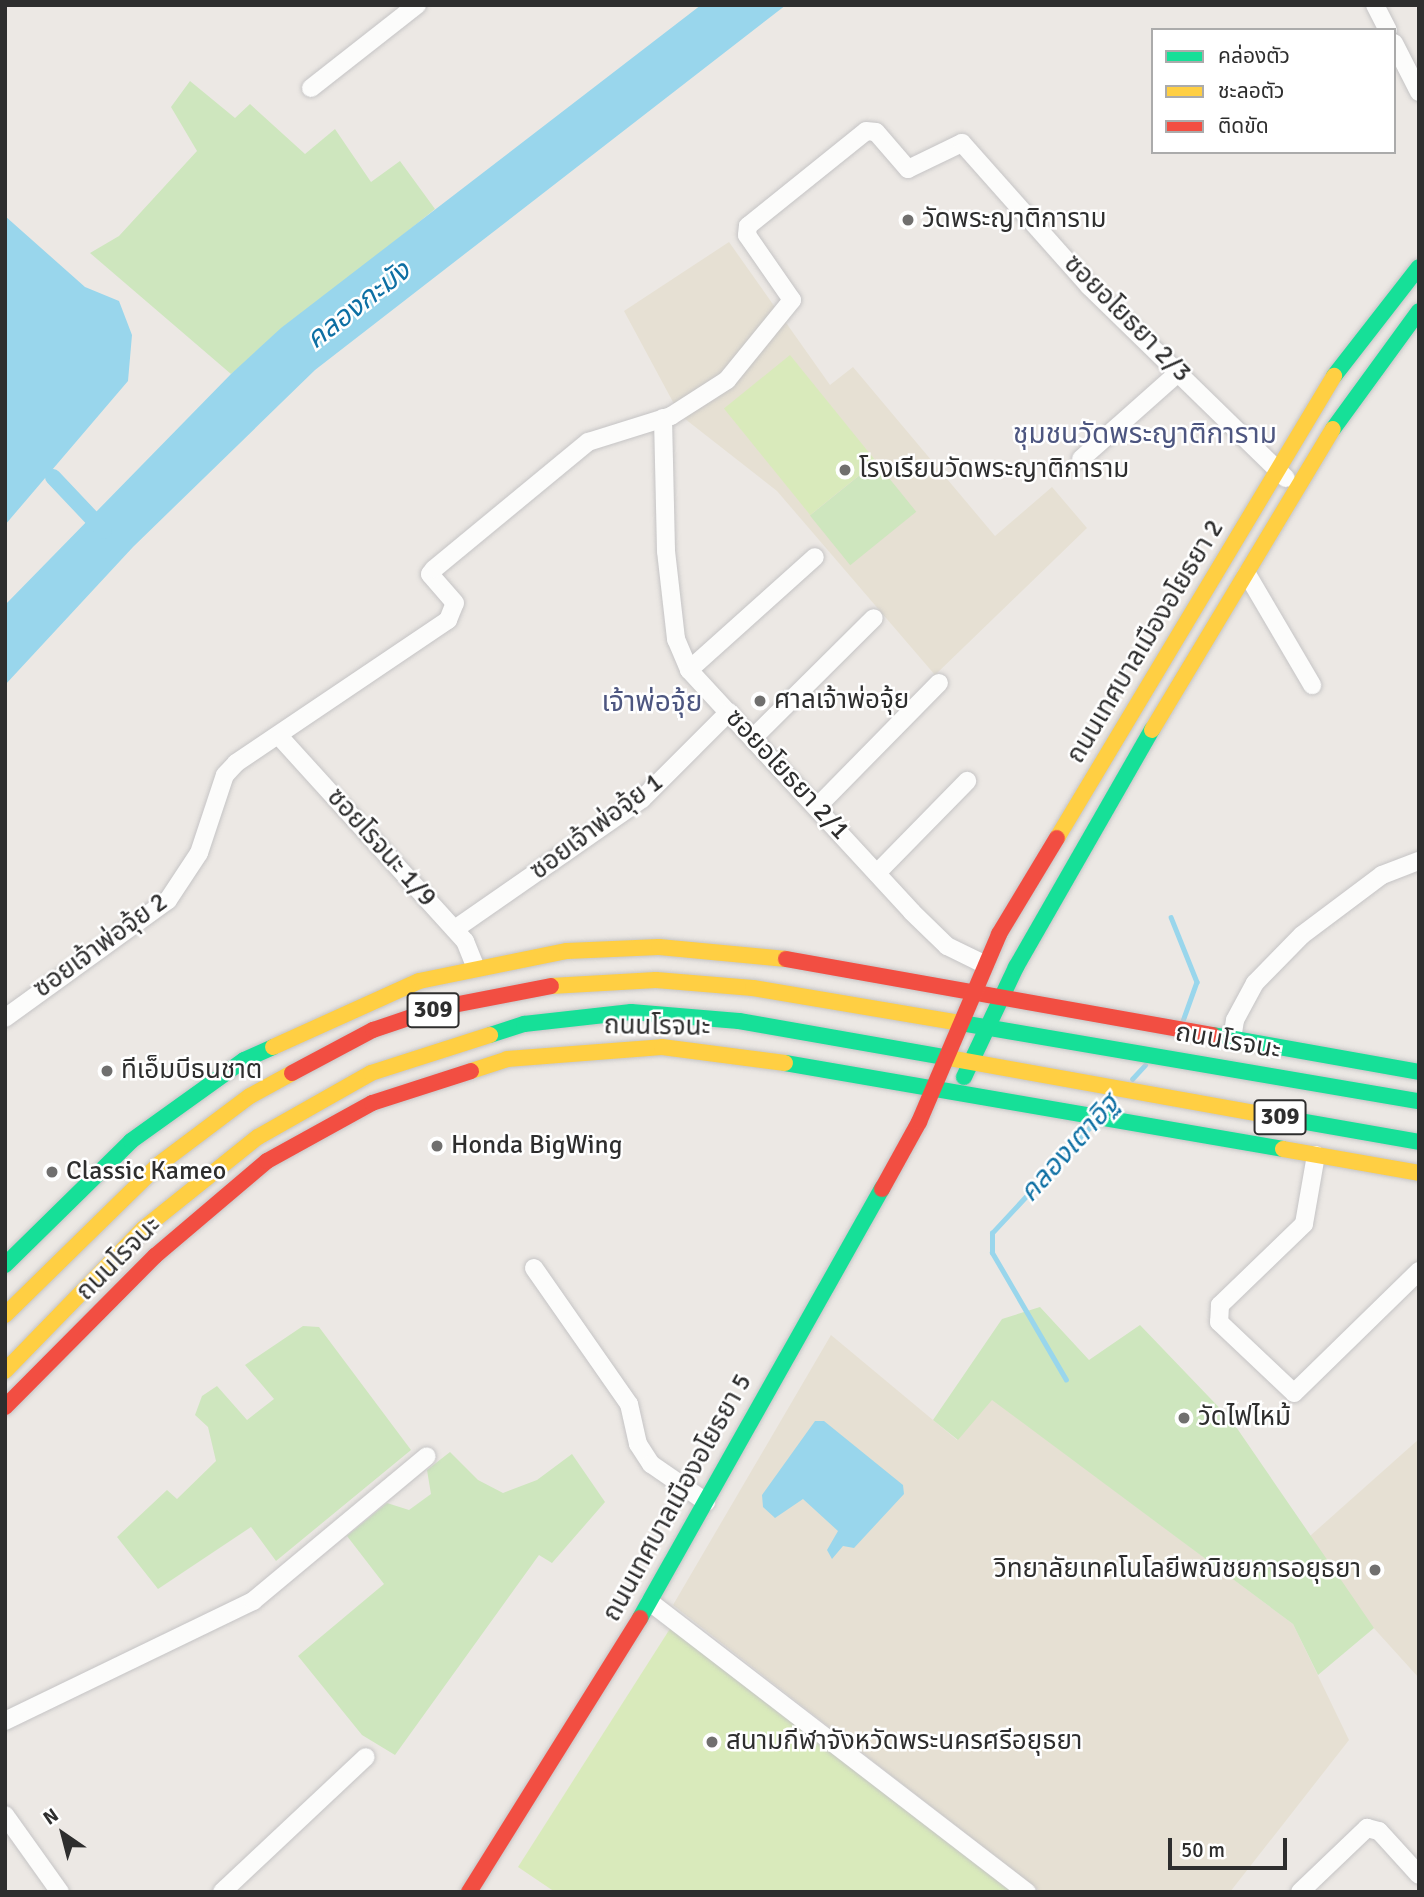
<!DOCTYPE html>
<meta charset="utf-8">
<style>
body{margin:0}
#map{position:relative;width:1424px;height:1897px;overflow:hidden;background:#ece8e4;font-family:Signika,"Noto Sans Thai",sans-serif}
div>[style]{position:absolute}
.education>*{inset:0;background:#e6e0d3}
.green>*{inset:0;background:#cee6be;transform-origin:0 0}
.pitch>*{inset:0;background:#d9eabb;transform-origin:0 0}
.water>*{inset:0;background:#99d6ec}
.stream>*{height:4.5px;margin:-2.25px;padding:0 2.25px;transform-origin:2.25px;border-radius:2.25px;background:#99d6ec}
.canal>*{height:16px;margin:-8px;padding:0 8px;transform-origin:8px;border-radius:8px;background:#99d6ec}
.roads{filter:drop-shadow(0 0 2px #c5c4c5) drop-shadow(0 0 2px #c5c4c5)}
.street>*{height:18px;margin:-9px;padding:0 9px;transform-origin:9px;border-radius:9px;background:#fcfcfb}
.fast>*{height:16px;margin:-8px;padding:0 8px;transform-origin:8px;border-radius:8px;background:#16e098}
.slow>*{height:16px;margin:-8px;padding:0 8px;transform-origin:8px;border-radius:8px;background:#ffcf43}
.jam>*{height:16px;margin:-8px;padding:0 8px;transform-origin:8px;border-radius:8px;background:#f24e42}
.dots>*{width:19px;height:19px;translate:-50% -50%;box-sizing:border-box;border:4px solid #fff;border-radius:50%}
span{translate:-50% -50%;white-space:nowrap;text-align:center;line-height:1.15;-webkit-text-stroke:5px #fff;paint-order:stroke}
.shield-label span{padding:2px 5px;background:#fff;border:2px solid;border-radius:5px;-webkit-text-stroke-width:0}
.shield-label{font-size:24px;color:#2e2e2e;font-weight:700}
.poi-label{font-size:26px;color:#2e2e2e}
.left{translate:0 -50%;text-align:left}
.right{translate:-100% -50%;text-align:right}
.street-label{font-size:26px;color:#2e2e2e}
.water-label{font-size:28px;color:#0d6fa3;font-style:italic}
.neighbourhood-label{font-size:28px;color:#4d5680}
.frame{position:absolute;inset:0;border:7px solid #2e2e2e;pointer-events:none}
.legend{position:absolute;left:1151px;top:28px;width:245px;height:126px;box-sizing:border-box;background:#fff;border:2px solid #ababab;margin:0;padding:9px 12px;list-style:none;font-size:21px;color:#2e2e2e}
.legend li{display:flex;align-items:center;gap:14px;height:35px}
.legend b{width:35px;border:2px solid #ababab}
.north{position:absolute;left:28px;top:1799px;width:70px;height:70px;-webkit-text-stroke:5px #fff;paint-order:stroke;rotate:325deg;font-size:19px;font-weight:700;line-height:28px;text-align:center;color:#2e2e2e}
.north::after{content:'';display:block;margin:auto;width:24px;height:32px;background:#2e2e2e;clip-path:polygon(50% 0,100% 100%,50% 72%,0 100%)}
.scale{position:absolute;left:1168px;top:1838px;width:119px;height:32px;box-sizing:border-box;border:4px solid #2e2e2e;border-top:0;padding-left:9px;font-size:21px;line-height:24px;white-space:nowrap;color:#2e2e2e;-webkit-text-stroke:5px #fff;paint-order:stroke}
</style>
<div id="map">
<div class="education">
<div style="clip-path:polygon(729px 242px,830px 385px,853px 367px,995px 536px,1052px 487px,1087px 528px,935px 675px,777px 491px,680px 415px,624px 311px)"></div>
<div style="clip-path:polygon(831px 1335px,957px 1440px,992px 1399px,1293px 1624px,1349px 1740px,1230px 1892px,1041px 1892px,673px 1605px)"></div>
<div style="clip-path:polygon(1419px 1439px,1419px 1678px,1351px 1603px,1310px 1536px)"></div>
</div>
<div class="green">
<div style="clip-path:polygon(190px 81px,235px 118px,250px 104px,305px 154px,335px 129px,371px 182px,400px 161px,435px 209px,231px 374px,90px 253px,119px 236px,197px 151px,171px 107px)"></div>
<div style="left:876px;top:462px;width:64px;height:85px;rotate:51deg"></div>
<div style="clip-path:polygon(1040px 1307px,1089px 1360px,1140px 1325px,1232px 1421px,1374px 1628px,1318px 1675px,1293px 1624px,992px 1400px,958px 1440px,933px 1420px,1002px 1319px)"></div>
<div style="clip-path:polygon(303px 1326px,319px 1327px,411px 1450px,276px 1561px,251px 1527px,158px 1589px,117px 1537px,167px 1490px,177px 1499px,216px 1461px,208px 1427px,195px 1415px,202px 1396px,217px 1386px,247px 1420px,274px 1399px,245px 1365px)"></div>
<div style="clip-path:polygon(450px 1452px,478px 1480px,503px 1493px,537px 1480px,572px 1454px,605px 1502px,552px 1563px,539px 1555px,395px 1755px,362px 1735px,298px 1656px,384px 1584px,347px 1536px,387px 1503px,409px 1510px,431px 1494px,427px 1470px)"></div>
</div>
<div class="pitch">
<div style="left:790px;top:355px;width:137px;height:85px;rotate:51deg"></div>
<div style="clip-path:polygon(673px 1624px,1019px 1892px,555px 1892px,518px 1867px)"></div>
</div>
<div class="water">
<div style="clip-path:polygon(701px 5px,786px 5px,315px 370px,133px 547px,5px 685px,5px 605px,231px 374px,281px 328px)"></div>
<div style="clip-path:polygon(5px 216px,85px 287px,119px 301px,132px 335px,128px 381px,5px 525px)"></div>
<div style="clip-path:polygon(815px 1421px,824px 1421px,903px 1485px,904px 1494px,854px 1548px,843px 1546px,832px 1559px,827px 1550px,838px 1531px,803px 1499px,775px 1518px,763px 1507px,762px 1495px)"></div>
</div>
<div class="stream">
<div style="left:1171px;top:917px;width:70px;rotate:68.2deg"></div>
<div style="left:1197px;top:982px;width:41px;rotate:109.7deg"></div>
<div style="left:1132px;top:1079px;width:19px;rotate:-47deg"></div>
<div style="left:1066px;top:1380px;width:147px;rotate:-120.2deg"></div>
<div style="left:992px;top:1253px;width:20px;rotate:-90deg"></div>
<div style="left:992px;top:1233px;width:147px;rotate:-47.2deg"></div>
</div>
<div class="canal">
<div style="left:53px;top:477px;width:74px;rotate:46.6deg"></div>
</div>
<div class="roads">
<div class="street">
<div style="left:1375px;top:5px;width:28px;rotate:63deg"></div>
<div style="left:1394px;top:43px;width:55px;rotate:63deg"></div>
<div style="left:311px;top:88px;width:135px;rotate:-38.1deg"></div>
<div style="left:663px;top:418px;width:133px;rotate:88.7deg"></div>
<div style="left:666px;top:551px;width:89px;rotate:83.5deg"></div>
<div style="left:676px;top:639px;width:34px;rotate:67deg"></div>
<div style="left:689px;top:670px;width:329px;rotate:47.3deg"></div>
<div style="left:912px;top:912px;width:49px;rotate:44.2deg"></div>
<div style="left:947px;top:946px;width:39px;rotate:26deg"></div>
<div style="left:1081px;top:459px;width:131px;rotate:-41.6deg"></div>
<div style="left:1247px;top:574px;width:129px;rotate:59.6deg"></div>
<div style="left:689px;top:670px;width:169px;rotate:-41.9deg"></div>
<div style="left:279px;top:736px;width:277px;rotate:47.8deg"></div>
<div style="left:465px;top:941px;width:27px;rotate:68deg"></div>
<div style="left:753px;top:738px;width:170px;rotate:-44.8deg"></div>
<div style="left:817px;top:807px;width:174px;rotate:-45.5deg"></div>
<div style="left:877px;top:873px;width:129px;rotate:-45.6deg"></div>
<div style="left:455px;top:929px;width:228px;rotate:-34.8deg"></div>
<div style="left:642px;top:799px;width:123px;rotate:-45deg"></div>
<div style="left:5px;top:1018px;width:201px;rotate:-35.9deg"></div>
<div style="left:168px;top:900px;width:56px;rotate:-56.6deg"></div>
<div style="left:199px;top:853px;width:82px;rotate:-71.6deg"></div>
<div style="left:225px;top:775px;width:16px;rotate:-47deg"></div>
<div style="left:236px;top:763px;width:256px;rotate:-34deg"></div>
<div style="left:448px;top:620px;width:18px;rotate:-68deg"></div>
<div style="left:455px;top:603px;width:38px;rotate:-131deg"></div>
<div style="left:430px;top:574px;width:6px;rotate:-51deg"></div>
<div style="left:434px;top:569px;width:200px;rotate:-39.5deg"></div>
<div style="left:588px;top:442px;width:87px;rotate:-17.4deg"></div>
<div style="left:671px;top:416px;width:67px;rotate:-32.7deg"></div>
<div style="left:727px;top:380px;width:103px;rotate:-50.9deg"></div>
<div style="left:792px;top:300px;width:79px;rotate:-124.7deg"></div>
<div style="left:747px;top:235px;width:9px;rotate:-84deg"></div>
<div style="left:748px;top:226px;width:151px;rotate:-38.8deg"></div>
<div style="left:866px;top:131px;width:10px;rotate:6deg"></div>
<div style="left:876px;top:132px;width:49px;rotate:49.1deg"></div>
<div style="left:908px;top:169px;width:60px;rotate:-25.7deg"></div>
<div style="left:962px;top:143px;width:191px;rotate:48.4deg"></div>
<div style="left:1089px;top:286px;width:275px;rotate:44.3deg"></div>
<div style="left:1232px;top:1039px;width:19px;rotate:-81deg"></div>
<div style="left:1235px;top:1020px;width:42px;rotate:-61.6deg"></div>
<div style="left:1255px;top:983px;width:67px;rotate:-45.6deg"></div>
<div style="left:1302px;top:935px;width:100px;rotate:-36.9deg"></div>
<div style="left:1382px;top:875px;width:40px;rotate:-21deg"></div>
<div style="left:1316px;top:1155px;width:70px;rotate:99.9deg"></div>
<div style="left:1304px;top:1224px;width:117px;rotate:136deg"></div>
<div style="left:1220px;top:1305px;width:17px;rotate:93deg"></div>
<div style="left:1219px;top:1322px;width:103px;rotate:43.4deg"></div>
<div style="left:1294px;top:1393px;width:175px;rotate:-44.3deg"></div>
<div style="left:534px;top:1268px;width:166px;rotate:55.1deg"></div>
<div style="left:629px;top:1404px;width:41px;rotate:77.3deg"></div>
<div style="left:638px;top:1444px;width:24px;rotate:57deg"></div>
<div style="left:651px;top:1464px;width:67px;rotate:34.6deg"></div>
<div style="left:650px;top:1602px;width:476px;rotate:37.6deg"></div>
<div style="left:5px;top:1721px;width:276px;rotate:-25.8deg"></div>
<div style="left:253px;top:1601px;width:226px;rotate:-39.8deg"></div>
<div style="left:5px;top:1815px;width:95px;rotate:54.5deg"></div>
<div style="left:222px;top:1892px;width:197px;rotate:-43.2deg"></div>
<div style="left:1300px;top:1892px;width:93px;rotate:-43.7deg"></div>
<div style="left:1367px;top:1828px;width:12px;rotate:14deg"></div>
<div style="left:1379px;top:1831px;width:59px;rotate:47.7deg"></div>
</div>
<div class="fast">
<div style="left:1334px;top:376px;width:138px;rotate:-52.1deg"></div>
<div style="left:1333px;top:429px;width:146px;rotate:-53.9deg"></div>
<div style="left:961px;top:1023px;width:465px;rotate:9.7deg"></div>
<div style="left:490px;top:1035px;width:36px;rotate:-18deg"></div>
<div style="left:524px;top:1024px;width:108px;rotate:-6.4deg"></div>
<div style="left:631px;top:1012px;width:108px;rotate:4.8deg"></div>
<div style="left:739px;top:1021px;width:213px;rotate:10deg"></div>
<div style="left:1212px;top:1035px;width:210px;rotate:10.1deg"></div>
<div style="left:785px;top:1063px;width:505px;rotate:9.8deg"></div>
<div style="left:964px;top:1077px;width:122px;rotate:-64.7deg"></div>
<div style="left:1016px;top:967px;width:273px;rotate:-60.2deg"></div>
<div style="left:1283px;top:1118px;width:138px;rotate:10deg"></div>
<div style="left:5px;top:1265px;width:177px;rotate:-44.5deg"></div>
<div style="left:131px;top:1141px;width:139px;rotate:-35.6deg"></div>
<div style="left:244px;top:1060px;width:32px;rotate:-24deg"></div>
<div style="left:640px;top:1618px;width:493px;rotate:-60.6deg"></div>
</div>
<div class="slow">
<div style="left:1152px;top:730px;width:351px;rotate:-59deg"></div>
<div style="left:1057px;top:838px;width:539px;rotate:-59.05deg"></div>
<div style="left:551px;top:986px;width:105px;rotate:-3.3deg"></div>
<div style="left:656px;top:980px;width:97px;rotate:4.7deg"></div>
<div style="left:753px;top:988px;width:211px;rotate:9.6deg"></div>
<div style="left:273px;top:1047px;width:160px;rotate:-24.3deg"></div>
<div style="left:419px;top:981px;width:151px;rotate:-11.5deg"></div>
<div style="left:567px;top:951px;width:92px;rotate:-2.5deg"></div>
<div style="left:659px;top:947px;width:128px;rotate:5.4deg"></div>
<div style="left:949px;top:1058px;width:339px;rotate:10.2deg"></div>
<div style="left:471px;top:1071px;width:38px;rotate:-18deg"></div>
<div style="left:507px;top:1059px;width:155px;rotate:-4.4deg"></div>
<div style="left:662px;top:1047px;width:124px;rotate:7.4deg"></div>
<div style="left:1283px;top:1149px;width:138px;rotate:10deg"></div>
<div style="left:5px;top:1315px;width:214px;rotate:-44.4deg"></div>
<div style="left:158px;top:1165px;width:115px;rotate:-36.9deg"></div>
<div style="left:250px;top:1096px;width:48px;rotate:-28.7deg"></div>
<div style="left:5px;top:1371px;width:198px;rotate:-45.8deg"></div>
<div style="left:143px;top:1229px;width:147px;rotate:-38.7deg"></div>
<div style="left:258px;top:1137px;width:130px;rotate:-29.5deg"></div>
<div style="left:371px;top:1073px;width:125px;rotate:-17.7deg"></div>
</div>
<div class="jam">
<div style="left:786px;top:959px;width:433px;rotate:10.1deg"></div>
<div style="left:292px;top:1073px;width:92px;rotate:-28deg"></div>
<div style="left:373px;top:1030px;width:69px;rotate:-18.7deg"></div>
<div style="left:438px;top:1008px;width:115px;rotate:-11deg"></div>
<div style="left:882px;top:1189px;width:77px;rotate:-61.1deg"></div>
<div style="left:919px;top:1122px;width:204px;rotate:-66.9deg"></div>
<div style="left:999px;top:934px;width:112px;rotate:-58.9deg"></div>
<div style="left:5px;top:1407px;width:213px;rotate:-45.2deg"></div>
<div style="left:155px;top:1256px;width:147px;rotate:-40.3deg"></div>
<div style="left:267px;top:1161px;width:120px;rotate:-28.9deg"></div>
<div style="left:372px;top:1103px;width:104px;rotate:-17.9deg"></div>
<div style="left:469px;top:1892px;width:323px;rotate:-58deg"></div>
</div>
</div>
<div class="dots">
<div style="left:908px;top:220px;background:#706f6e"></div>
<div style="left:845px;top:470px;background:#706f6e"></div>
<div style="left:760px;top:701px;background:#706f6e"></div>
<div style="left:107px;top:1071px;background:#706f6e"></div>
<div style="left:437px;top:1146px;background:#706f6e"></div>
<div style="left:52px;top:1172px;background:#706f6e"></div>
<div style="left:1184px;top:1418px;background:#706f6e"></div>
<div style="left:1375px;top:1570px;background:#706f6e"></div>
<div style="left:712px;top:1742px;background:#706f6e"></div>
</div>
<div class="shield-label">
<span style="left:433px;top:1010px">309</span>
<span style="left:1280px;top:1117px">309</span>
</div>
<div class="poi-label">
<span class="left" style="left:922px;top:220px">วัดพระญาติการาม</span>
<span class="left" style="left:859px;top:470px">โรงเรียนวัดพระญาติการาม</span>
<span class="left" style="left:774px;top:701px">ศาลเจ้าพ่อจุ้ย</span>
<span class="left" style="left:121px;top:1071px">ทีเอ็มบีธนชาต</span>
<span class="left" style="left:451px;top:1146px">Honda BigWing</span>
<span class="left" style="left:66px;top:1172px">Classic Kameo</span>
<span class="left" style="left:1198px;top:1418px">วัดไฟไหม้</span>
<span class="right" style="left:1361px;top:1570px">วิทยาลัยเทคโนโลยีพณิชยการอยุธยา</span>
<span class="left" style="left:726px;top:1742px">สนามกีฬาจังหวัดพระนครศรีอยุธยา</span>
</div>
<div class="street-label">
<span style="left:1127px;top:319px;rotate:45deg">ซอยอโยธยา 2/3</span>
<span style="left:1146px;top:642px;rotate:-59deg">ถนนเทศบาลเมืองอโยธยา 2</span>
<span style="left:787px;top:775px;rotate:47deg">ซอยอโยธยา 2/1</span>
<span style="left:597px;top:827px;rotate:-37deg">ซอยเจ้าพ่อจุ้ย 1</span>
<span style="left:381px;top:848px;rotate:48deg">ซอยโรจนะ 1/9</span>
<span style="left:101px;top:946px;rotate:-36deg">ซอยเจ้าพ่อจุ้ย 2</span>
<span style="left:657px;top:1027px;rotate:1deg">ถนนโรจนะ</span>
<span style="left:1228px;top:1042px;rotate:10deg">ถนนโรจนะ</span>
<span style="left:119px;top:1259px;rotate:-45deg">ถนนโรจนะ</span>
<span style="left:678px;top:1498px;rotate:-61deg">ถนนเทศบาลเมืองอโยธยา 5</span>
</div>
<div class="water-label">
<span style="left:358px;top:305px;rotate:-38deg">คลองกะมัง</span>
<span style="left:1069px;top:1148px;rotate:-48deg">คลองเตาอิฐ</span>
</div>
<div class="neighbourhood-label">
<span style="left:1145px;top:434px">ชุมชนวัดพระญาติการาม</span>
<span style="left:652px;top:702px">เจ้าพ่อจุ้ย</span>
</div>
<div class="frame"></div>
<ul class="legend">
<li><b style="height:9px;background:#16e098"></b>คล่องตัว</li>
<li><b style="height:9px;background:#ffcf43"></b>ชะลอตัว</li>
<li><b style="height:9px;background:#f24e42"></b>ติดขัด</li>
</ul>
<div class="north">N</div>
<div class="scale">50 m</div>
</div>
